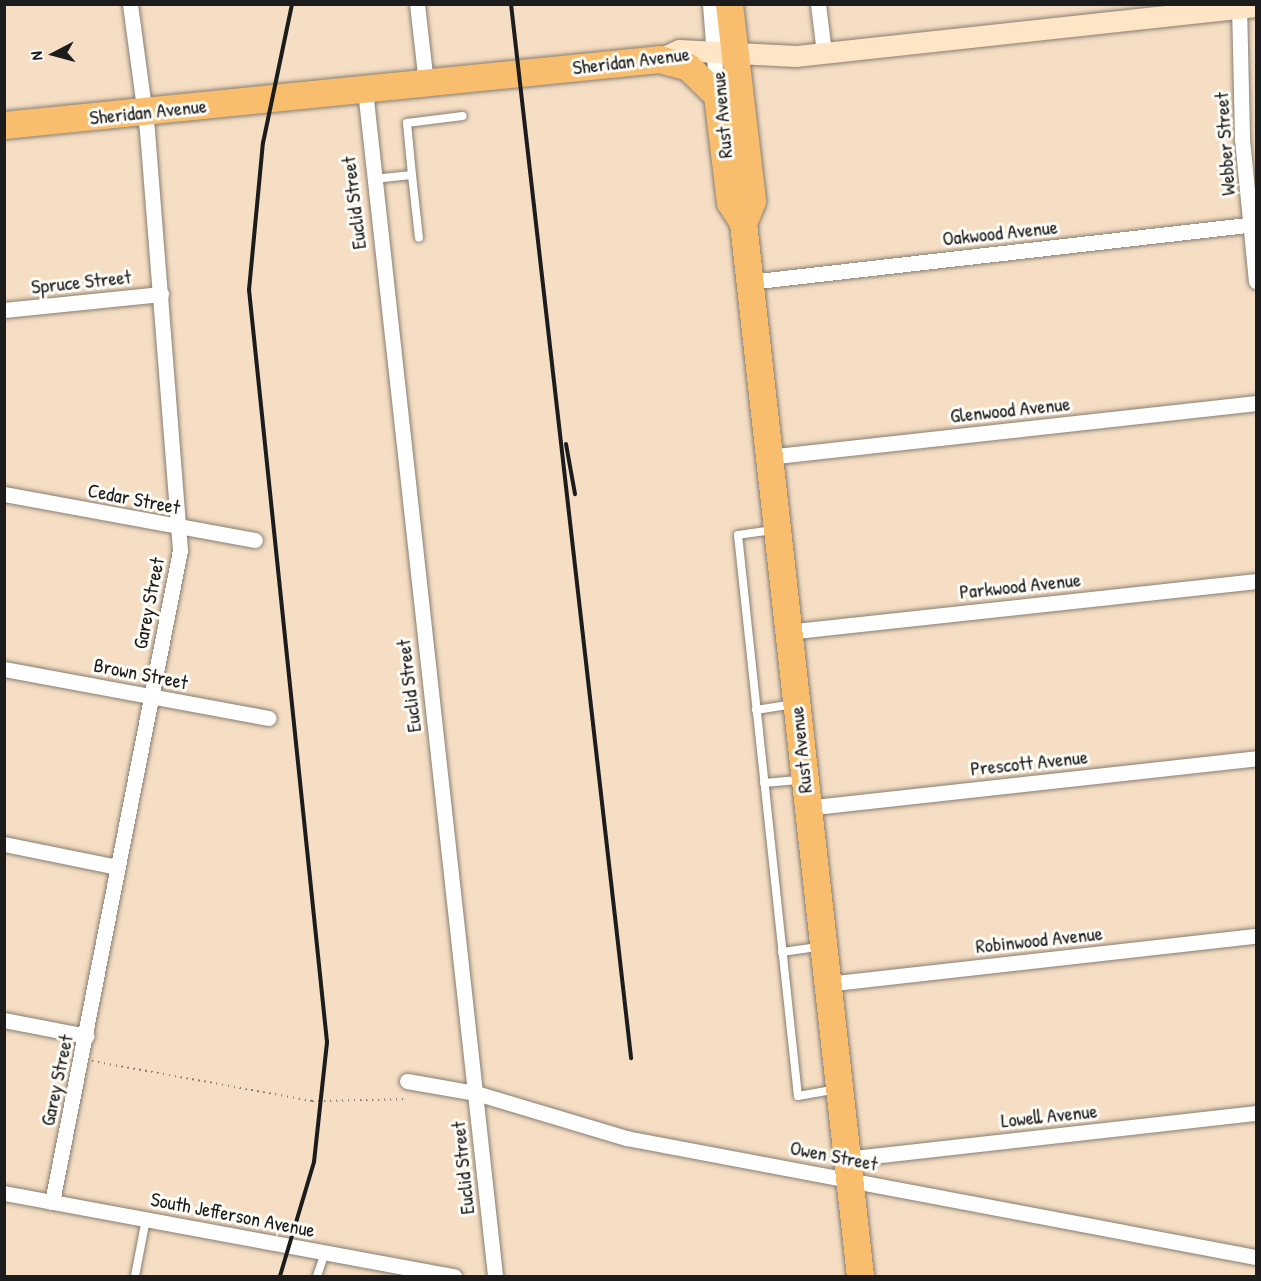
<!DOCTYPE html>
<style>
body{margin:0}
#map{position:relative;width:1261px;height:1281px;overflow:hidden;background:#f5dec4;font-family:"Patrick Hand",sans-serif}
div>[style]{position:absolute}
.path>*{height:2px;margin-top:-1px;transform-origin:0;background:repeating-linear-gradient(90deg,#887d70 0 1.5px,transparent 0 6px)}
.roads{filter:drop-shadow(0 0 2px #887d70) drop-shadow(0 0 2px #887d70)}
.lane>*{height:8px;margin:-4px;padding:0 4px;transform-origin:4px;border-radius:4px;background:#fff}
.street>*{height:15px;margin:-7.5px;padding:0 7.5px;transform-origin:7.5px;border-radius:7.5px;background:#fff}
.secondary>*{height:21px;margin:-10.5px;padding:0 10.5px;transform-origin:10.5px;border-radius:10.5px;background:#fde5c5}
.highway>*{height:27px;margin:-13.5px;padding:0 13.5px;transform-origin:13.5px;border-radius:13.5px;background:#f9be6d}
.rail>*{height:4px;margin:-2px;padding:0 2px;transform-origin:2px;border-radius:2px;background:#1c1c1c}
span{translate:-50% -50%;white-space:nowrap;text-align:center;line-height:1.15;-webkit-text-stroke:6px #fdfcf7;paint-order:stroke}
.street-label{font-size:20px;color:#1c1c1c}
.frame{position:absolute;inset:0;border:6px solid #1c1c1c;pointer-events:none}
.north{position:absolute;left:24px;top:24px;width:60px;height:60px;-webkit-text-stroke:4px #fdfcf7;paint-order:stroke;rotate:264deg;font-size:16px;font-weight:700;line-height:24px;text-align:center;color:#1c1c1c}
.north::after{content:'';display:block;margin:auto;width:21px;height:27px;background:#1c1c1c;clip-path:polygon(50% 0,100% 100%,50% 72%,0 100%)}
</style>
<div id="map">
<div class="path">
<div style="left:92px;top:1061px;width:224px;rotate:10.3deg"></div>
<div style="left:312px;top:1101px;width:96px;rotate:-1.2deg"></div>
</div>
<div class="roads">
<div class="lane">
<div style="left:412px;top:175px;width:52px;rotate:-95.5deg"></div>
<div style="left:407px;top:123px;width:56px;rotate:-7.1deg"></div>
<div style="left:373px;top:179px;width:39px;rotate:-6deg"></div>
<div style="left:412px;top:175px;width:63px;rotate:83.7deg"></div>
<div style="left:773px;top:530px;width:35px;rotate:172deg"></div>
<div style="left:738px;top:535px;width:564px;rotate:83.9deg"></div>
<div style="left:798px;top:1096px;width:36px;rotate:-10deg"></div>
<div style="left:756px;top:710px;width:37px;rotate:-9deg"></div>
<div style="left:764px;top:783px;width:37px;rotate:-5deg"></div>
<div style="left:782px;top:952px;width:37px;rotate:-8deg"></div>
<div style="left:135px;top:1276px;width:58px;rotate:-79.1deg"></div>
<div style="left:317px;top:1276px;width:24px;rotate:-71deg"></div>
</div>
<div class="street">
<div style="left:417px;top:4px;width:80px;rotate:83.5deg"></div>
<div style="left:710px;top:4px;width:91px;rotate:85.6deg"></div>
<div style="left:818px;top:4px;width:49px;rotate:83deg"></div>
<div style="left:1239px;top:4px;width:135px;rotate:88.7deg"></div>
<div style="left:1242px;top:139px;width:143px;rotate:84.4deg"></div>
<div style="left:365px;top:90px;width:1193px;rotate:83.74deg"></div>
<div style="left:749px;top:282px;width:510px;rotate:-6.53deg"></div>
<div style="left:4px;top:310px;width:158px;rotate:-5.8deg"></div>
<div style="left:768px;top:457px;width:491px;rotate:-6.3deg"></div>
<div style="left:4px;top:494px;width:255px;rotate:10.4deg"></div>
<div style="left:787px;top:632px;width:472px;rotate:-6.2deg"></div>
<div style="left:4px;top:669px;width:269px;rotate:10.5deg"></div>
<div style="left:806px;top:808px;width:453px;rotate:-6.3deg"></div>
<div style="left:4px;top:844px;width:115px;rotate:11.5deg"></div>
<div style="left:826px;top:984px;width:433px;rotate:-6.4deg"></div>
<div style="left:4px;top:1020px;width:84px;rotate:11deg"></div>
<div style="left:407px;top:1081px;width:70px;rotate:9.9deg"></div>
<div style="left:476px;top:1093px;width:157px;rotate:16.7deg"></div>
<div style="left:626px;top:1138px;width:641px;rotate:10.7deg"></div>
<div style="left:845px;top:1159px;width:414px;rotate:-6.4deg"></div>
<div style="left:4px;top:1193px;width:458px;rotate:10.5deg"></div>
<div style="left:52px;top:1202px;width:664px;rotate:-78.89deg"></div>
<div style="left:180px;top:550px;width:421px;rotate:-94.5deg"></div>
<div style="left:147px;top:130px;width:127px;rotate:-97.7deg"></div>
</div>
<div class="secondary">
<div style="left:659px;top:59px;width:22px;rotate:-24deg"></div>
<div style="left:679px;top:50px;width:117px;rotate:2.9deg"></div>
<div style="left:796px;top:56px;width:463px;rotate:-6.2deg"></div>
</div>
<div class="highway">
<div style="left:729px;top:4px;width:198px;rotate:83.3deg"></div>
<div style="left:752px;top:201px;width:24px;rotate:112deg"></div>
<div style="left:4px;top:125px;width:658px;rotate:-5.75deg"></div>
<div style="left:659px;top:59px;width:30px;rotate:15deg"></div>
<div style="left:688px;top:67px;width:40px;rotate:44deg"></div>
<div style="left:717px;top:95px;width:108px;rotate:83.1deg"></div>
<div style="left:730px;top:202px;width:25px;rotate:58deg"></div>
<div style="left:743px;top:223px;width:1059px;rotate:83.66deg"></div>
</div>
</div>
<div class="rail">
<div style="left:511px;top:4px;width:1061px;rotate:83.5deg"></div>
<div style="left:566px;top:444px;width:51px;rotate:79.8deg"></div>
<div style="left:280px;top:1276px;width:119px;rotate:-73.4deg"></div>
<div style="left:314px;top:1162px;width:121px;rotate:-83.8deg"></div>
<div style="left:327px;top:1042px;width:756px;rotate:-95.92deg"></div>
<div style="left:249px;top:290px;width:148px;rotate:-84.6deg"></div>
<div style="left:263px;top:143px;width:142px;rotate:-78.2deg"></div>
</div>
<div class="street-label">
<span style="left:631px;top:60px;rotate:-7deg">Sheridan Avenue</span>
<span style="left:148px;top:111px;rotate:-6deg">Sheridan Avenue</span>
<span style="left:721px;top:115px;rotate:-95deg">Rust Avenue</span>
<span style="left:1224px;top:144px;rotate:-94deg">Webber Street</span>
<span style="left:353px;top:203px;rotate:-97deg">Euclid Street</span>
<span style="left:1000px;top:232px;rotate:-6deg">Oakwood Avenue</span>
<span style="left:81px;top:281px;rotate:-6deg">Spruce Street</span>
<span style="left:1010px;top:409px;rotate:-6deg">Glenwood Avenue</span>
<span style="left:134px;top:498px;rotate:11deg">Cedar Street</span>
<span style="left:1020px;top:585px;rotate:-6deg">Parkwood Avenue</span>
<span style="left:148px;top:603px;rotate:-79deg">Garey Street</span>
<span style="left:141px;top:673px;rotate:11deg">Brown Street</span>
<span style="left:408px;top:686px;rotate:-97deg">Euclid Street</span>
<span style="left:800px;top:750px;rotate:-96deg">Rust Avenue</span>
<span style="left:1029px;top:762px;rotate:-6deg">Prescott Avenue</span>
<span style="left:1039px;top:939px;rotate:-6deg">Robinwood Avenue</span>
<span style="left:56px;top:1080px;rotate:-78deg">Garey Street</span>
<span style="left:1049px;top:1115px;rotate:-6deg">Lowell Avenue</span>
<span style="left:834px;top:1155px;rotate:11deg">Owen Street</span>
<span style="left:462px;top:1168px;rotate:-96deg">Euclid Street</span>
<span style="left:233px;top:1214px;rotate:11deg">South Jefferson Avenue</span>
</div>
<div class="frame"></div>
<div class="north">N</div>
</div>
